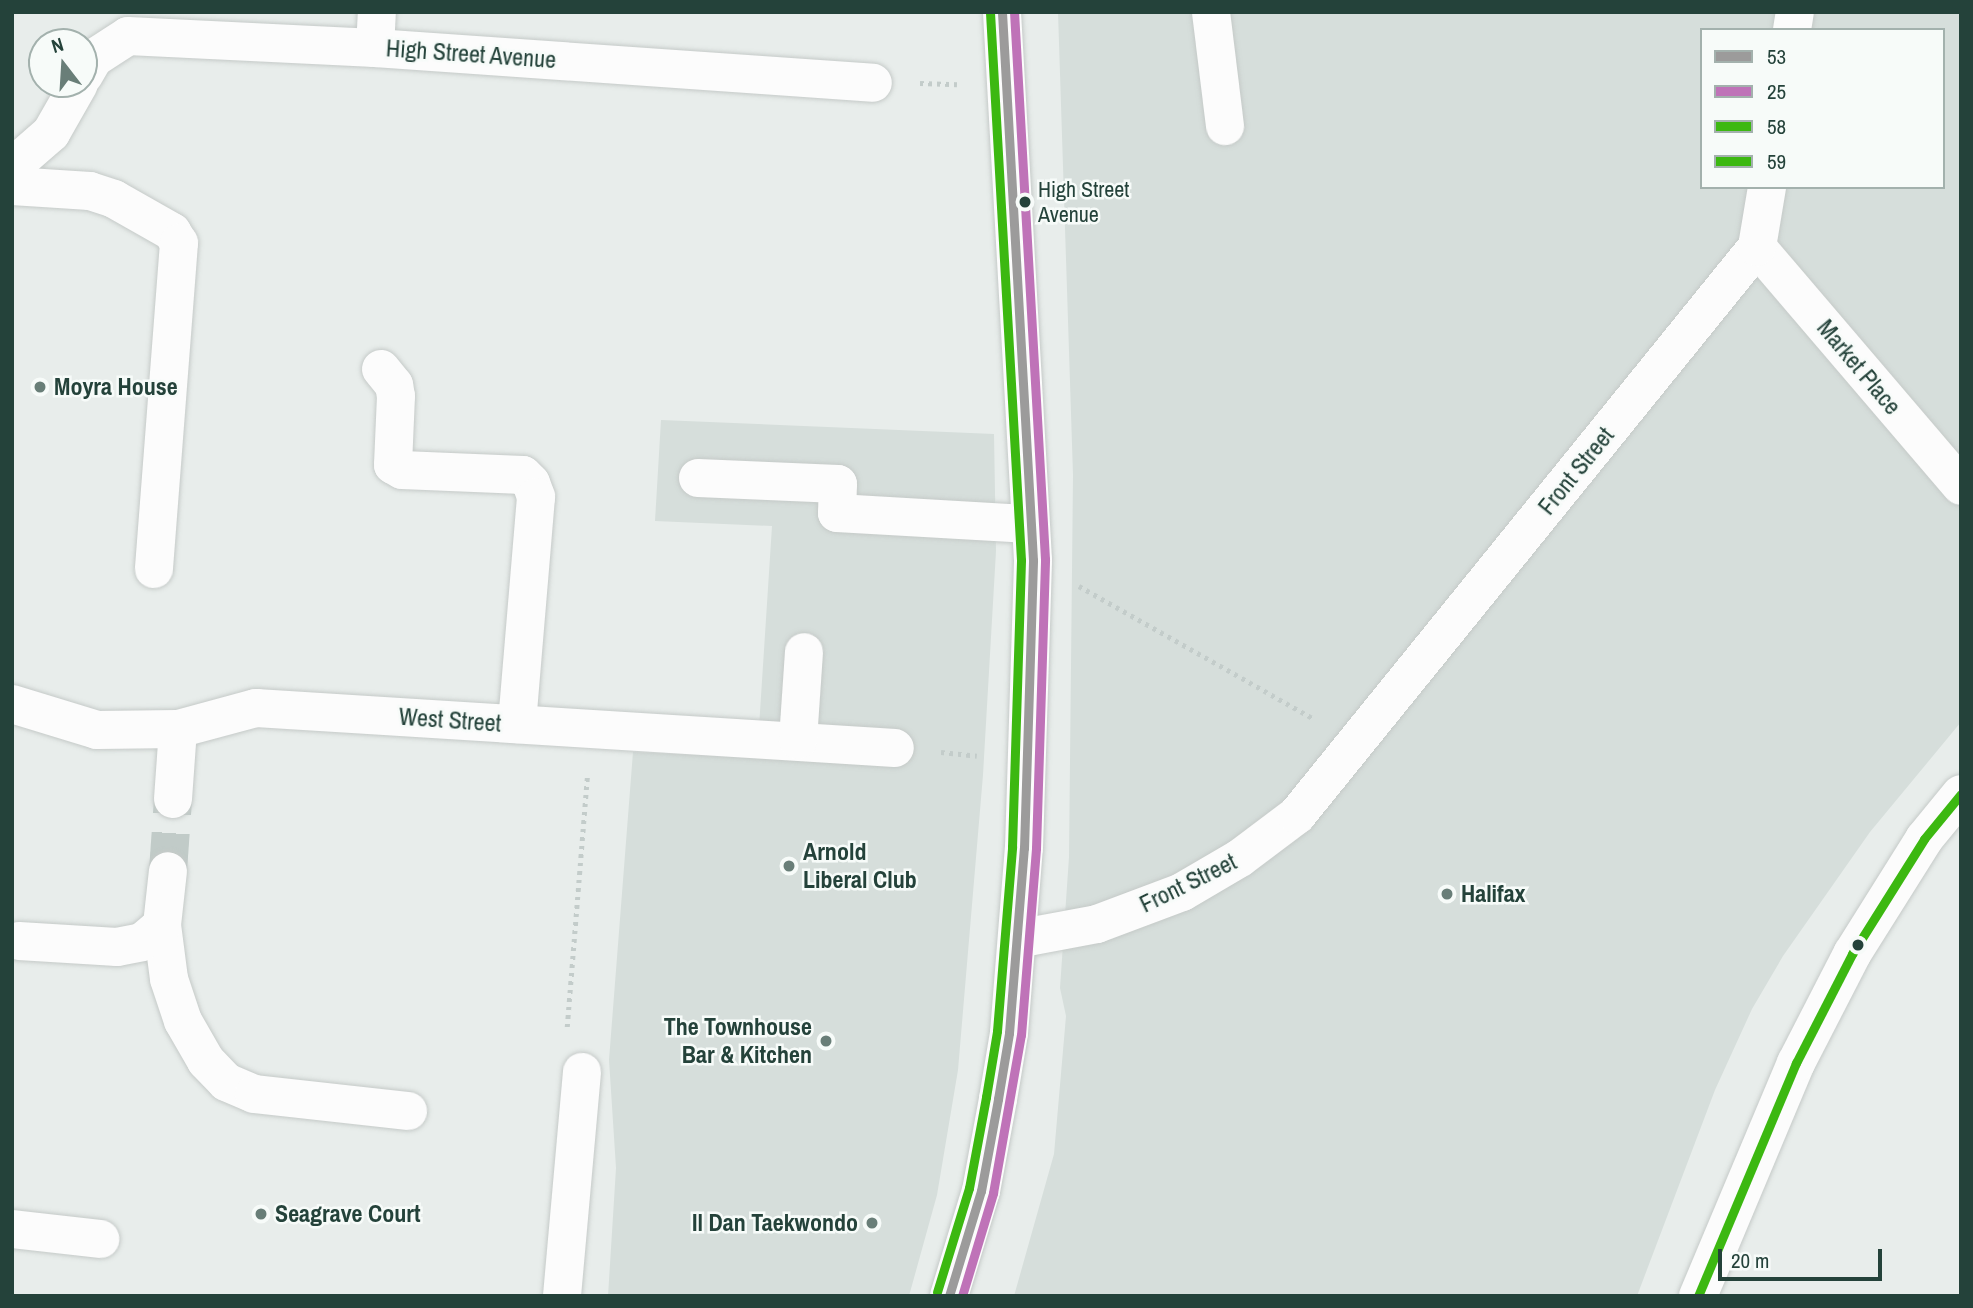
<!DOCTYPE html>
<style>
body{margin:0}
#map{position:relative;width:1973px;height:1308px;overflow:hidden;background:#e8edeb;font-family:"Archivo Narrow",sans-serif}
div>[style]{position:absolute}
.built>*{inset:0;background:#d6dedb}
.minor-tunnel>*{height:38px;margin-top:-19px;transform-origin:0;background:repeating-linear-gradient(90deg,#c1cbc8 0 38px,transparent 0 57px)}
.path>*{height:4.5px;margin-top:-2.25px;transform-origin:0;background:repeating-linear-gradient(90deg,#c3ccca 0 3.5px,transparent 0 8.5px)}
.roads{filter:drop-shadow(0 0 2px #c5cac8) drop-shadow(0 0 2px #c5cac8)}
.minor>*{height:38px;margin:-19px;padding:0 19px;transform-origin:19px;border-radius:19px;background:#fcfcfc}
.bus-1>*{height:9px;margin:-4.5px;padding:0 4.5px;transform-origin:4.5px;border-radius:4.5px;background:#9c9b9b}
.bus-2>*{height:9px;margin:-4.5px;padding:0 4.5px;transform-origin:4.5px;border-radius:4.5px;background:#bf73b8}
.bus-3>*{height:9px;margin:-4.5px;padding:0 4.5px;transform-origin:4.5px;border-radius:4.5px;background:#3cb811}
.bus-4>*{height:9px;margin:-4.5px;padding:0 4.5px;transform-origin:4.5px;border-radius:4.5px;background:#3cb811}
.dots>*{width:19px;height:19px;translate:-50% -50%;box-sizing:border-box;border:4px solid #f7fbf9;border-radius:50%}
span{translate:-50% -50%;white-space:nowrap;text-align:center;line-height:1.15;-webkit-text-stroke:5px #f7fbf9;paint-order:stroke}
.bus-label{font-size:22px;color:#24423a}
.left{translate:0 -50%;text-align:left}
.street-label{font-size:24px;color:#24423a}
.poi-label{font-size:24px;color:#24423a;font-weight:700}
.right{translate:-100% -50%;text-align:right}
.frame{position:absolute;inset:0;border:14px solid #24423a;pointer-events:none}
.legend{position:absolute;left:1700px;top:28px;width:245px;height:161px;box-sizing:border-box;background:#f7fbf9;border:2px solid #a3b1ad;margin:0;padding:9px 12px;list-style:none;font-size:21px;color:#24423a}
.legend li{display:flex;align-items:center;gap:14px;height:35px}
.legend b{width:35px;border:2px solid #a3b1ad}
.north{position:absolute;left:28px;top:28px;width:70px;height:70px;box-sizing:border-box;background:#f7fbf9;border:2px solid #a3b1ad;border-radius:50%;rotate:343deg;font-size:19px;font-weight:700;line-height:28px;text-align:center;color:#24423a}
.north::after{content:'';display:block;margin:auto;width:24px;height:32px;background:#697e78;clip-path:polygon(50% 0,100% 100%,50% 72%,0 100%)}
.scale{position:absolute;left:1718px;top:1249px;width:164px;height:32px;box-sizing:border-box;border:4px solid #24423a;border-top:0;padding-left:9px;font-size:21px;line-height:24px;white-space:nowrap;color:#24423a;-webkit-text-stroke:5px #f7fbf9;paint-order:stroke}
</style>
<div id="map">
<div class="built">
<div style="clip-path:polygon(evenodd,1058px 12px,1961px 12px,1961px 722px,1870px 832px,1783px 956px,1752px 1009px,1715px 1090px,1637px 1296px,1014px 1296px,1054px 1154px,1066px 1016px,1060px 988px,1069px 857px,1073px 475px,1058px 12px,1702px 30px,1943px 30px,1943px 187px,1702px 187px,1702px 30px)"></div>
<div style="clip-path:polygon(661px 420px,994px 434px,996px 551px,983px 775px,958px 1070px,937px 1195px,909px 1296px,608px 1296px,616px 1168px,609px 1060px,633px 752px,757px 758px,772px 526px,655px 521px)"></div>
</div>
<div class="minor-tunnel">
<div style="left:168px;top:871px;width:72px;rotate:-86deg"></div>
</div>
<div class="path">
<div style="left:920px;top:83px;width:37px;rotate:2deg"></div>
<div style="left:1079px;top:586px;width:268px;rotate:29.5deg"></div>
<div style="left:941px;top:752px;width:36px;rotate:6deg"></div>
<div style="left:567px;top:1027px;width:251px;rotate:-85.4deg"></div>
</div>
<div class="roads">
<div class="minor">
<div style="left:1211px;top:12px;width:115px;rotate:83deg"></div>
<div style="left:1792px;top:30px;width:18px;rotate:-81deg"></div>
<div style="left:375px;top:48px;width:36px;rotate:-87deg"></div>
<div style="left:84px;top:75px;width:20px;rotate:-60deg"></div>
<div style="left:94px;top:58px;width:40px;rotate:-32.9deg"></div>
<div style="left:128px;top:36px;width:247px;rotate:2.8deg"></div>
<div style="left:375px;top:48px;width:499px;rotate:4deg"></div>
<div style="left:12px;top:167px;width:52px;rotate:-41.1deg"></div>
<div style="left:51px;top:133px;width:56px;rotate:-60.3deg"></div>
<div style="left:12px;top:186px;width:78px;rotate:3.7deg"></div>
<div style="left:90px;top:191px;width:25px;rotate:18deg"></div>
<div style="left:114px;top:199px;width:67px;rotate:29.6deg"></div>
<div style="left:172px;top:232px;width:13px;rotate:58deg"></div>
<div style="left:179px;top:243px;width:327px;rotate:94.4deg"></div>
<div style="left:1757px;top:247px;width:314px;rotate:49.5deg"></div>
<div style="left:381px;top:369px;width:21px;rotate:51deg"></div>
<div style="left:394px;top:385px;width:11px;rotate:80deg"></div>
<div style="left:396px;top:396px;width:69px;rotate:92.5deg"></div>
<div style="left:393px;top:465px;width:10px;rotate:29deg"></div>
<div style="left:402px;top:470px;width:121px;rotate:2.4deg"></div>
<div style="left:523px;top:475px;width:11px;rotate:45deg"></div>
<div style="left:531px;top:483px;width:15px;rotate:70deg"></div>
<div style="left:536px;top:497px;width:228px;rotate:94.8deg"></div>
<div style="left:698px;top:478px;width:140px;rotate:2.5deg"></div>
<div style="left:838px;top:484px;width:29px;rotate:92deg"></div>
<div style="left:837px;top:513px;width:193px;rotate:3.3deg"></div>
<div style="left:12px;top:704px;width:89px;rotate:17deg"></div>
<div style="left:97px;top:730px;width:81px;rotate:-0.7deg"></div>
<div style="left:178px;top:729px;width:81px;rotate:-15.1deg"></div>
<div style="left:256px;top:708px;width:640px;rotate:3.58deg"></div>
<div style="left:798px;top:740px;width:88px;rotate:-86.1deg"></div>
<div style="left:173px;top:799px;width:70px;rotate:-85.9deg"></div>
<div style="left:162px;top:925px;width:54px;rotate:82.6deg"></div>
<div style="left:169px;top:979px;width:44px;rotate:71.6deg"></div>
<div style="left:183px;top:1021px;width:46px;rotate:60.1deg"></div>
<div style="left:206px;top:1061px;width:29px;rotate:46deg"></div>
<div style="left:226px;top:1082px;width:30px;rotate:23deg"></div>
<div style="left:254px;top:1094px;width:155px;rotate:6.3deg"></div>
<div style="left:1017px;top:939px;width:81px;rotate:-10.6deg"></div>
<div style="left:1097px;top:924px;width:91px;rotate:-20.6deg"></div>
<div style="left:1182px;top:892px;width:67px;rotate:-30.4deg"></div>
<div style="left:1240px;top:858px;width:71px;rotate:-37deg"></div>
<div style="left:1297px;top:815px;width:731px;rotate:-51deg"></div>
<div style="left:1757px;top:247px;width:61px;rotate:-80.5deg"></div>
<div style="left:19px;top:941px;width:98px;rotate:3.5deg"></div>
<div style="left:117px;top:947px;width:25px;rotate:-11deg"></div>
<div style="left:142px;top:942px;width:26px;rotate:-40deg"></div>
<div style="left:162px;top:925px;width:54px;rotate:-83.7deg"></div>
<div style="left:12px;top:1229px;width:89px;rotate:6.5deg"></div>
<div style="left:562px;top:1296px;width:225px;rotate:-84.9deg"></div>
<div style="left:949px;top:1296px;width:110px;rotate:-73.1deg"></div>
<div style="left:981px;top:1191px;width:94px;rotate:-79.5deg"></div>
<div style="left:998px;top:1099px;width:67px;rotate:-80.5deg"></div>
<div style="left:1009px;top:1033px;width:186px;rotate:-85.4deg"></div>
<div style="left:1024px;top:848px;width:288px;rotate:-88.2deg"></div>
<div style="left:1033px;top:560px;width:549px;rotate:-93.24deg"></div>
<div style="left:1698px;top:1296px;width:253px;rotate:-67.2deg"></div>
<div style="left:1796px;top:1063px;width:123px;rotate:-62.8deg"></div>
<div style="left:1852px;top:954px;width:136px;rotate:-57.9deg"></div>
<div style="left:1924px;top:839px;width:58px;rotate:-50.6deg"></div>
</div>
</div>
<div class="bus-1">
<div style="left:949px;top:1296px;width:110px;rotate:-73.1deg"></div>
<div style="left:981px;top:1191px;width:94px;rotate:-79.5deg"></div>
<div style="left:998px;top:1099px;width:67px;rotate:-80.5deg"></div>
<div style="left:1009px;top:1033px;width:186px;rotate:-85.4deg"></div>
<div style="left:1024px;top:848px;width:288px;rotate:-88.2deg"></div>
<div style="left:1033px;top:560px;width:549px;rotate:-93.24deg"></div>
</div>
<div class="bus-2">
<div style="left:962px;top:1296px;width:108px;rotate:-73.2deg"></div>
<div style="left:993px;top:1193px;width:160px;rotate:-80deg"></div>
<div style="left:1021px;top:1035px;width:188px;rotate:-85.4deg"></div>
<div style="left:1036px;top:848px;width:289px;rotate:-88.2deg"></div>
<div style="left:1045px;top:559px;width:548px;rotate:-93.24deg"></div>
</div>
<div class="bus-3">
<div style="left:937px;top:1292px;width:109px;rotate:-72.9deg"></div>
<div style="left:969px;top:1188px;width:93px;rotate:-79.4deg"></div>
<div style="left:986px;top:1097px;width:67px;rotate:-80.5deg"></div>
<div style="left:997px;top:1031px;width:185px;rotate:-85.3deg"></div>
<div style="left:1012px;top:847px;width:287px;rotate:-88.2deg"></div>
<div style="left:1021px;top:560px;width:548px;rotate:-93.24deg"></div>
</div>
<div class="bus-4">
<div style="left:1698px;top:1296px;width:253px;rotate:-67.2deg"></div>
<div style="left:1796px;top:1063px;width:123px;rotate:-62.8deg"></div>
<div style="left:1852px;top:954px;width:136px;rotate:-57.9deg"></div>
<div style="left:1924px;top:839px;width:58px;rotate:-50.6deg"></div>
</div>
<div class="dots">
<div style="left:1025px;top:202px;background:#24423a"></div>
<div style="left:40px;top:387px;background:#697e78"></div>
<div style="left:789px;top:866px;background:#697e78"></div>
<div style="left:1447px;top:894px;background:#697e78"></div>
<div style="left:1858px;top:945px;background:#24423a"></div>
<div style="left:826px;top:1041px;background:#697e78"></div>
<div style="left:261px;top:1214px;background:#697e78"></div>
<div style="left:872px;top:1223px;background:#697e78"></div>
</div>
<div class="bus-label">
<span class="left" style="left:1038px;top:202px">High Street<br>Avenue</span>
</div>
<div class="street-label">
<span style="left:471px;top:54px;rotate:4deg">High Street Avenue</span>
<span style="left:1859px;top:367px;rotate:50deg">Market Place</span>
<span style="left:1576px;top:471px;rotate:-51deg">Front Street</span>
<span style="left:450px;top:720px;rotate:4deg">West Street</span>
<span style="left:1188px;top:883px;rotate:-26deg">Front Street</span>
</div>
<div class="poi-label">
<span class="left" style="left:54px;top:387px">Moyra House</span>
<span class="left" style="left:803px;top:866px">Arnold<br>Liberal Club</span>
<span class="left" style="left:1461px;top:894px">Halifax</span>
<span class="right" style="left:812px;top:1041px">The Townhouse<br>Bar &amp; Kitchen</span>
<span class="left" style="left:275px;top:1214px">Seagrave Court</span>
<span class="right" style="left:858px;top:1223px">Il Dan Taekwondo</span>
</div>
<div class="frame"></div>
<ul class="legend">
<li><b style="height:9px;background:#9c9b9b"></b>53</li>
<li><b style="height:9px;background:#bf73b8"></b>25</li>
<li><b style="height:9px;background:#3cb811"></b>58</li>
<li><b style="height:9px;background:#3cb811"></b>59</li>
</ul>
<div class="north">N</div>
<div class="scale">20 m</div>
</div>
